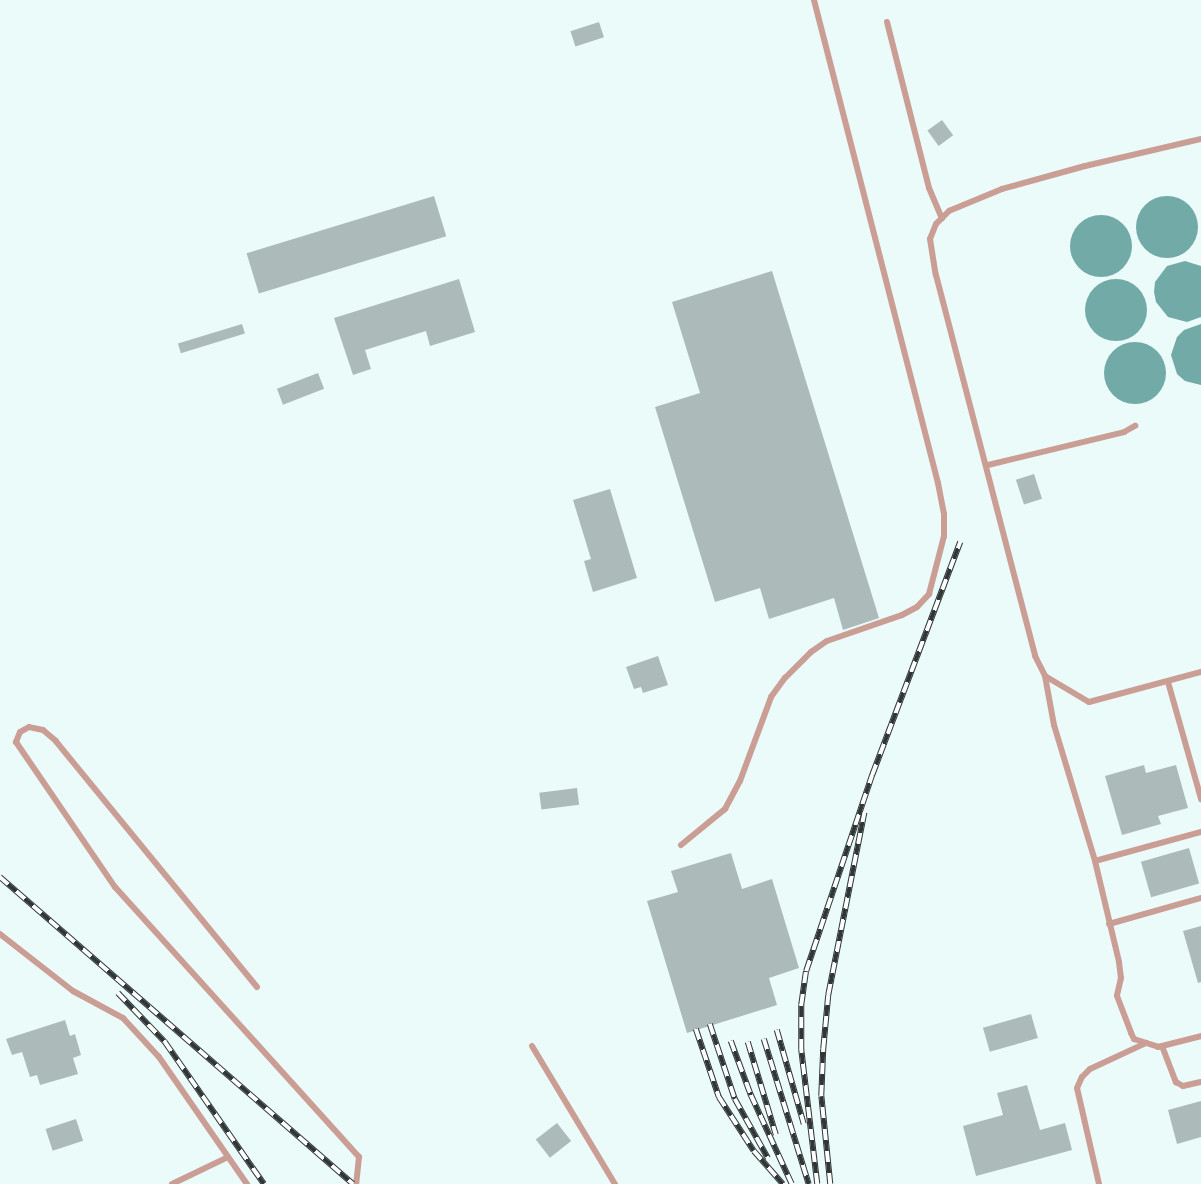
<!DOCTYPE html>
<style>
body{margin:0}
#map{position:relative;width:1201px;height:1184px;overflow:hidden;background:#ebfbfa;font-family:Quicksand,sans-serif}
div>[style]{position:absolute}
.water>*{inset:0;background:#71aaa6}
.round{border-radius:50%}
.building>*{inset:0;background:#acbbba;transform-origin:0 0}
.lane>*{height:6px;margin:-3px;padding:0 3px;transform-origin:3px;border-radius:3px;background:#ca9e95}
.rail>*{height:5.5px;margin-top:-2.75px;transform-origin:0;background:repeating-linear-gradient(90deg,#fff 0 11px,#303636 0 22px);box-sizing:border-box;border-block:1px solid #303636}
span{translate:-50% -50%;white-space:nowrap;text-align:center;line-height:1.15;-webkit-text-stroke:4px #fff;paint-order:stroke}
</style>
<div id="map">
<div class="water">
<div class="round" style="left:1136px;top:196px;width:62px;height:62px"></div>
<div class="round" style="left:1070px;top:215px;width:62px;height:62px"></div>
<div style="clip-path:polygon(1185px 261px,1201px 266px,1201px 317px,1187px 322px,1168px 317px,1156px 302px,1154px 292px,1155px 282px,1167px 266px)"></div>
<div class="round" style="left:1085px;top:279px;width:62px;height:62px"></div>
<div style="clip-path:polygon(1201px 324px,1201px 385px,1185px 381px,1177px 374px,1171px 355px,1177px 337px,1184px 330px)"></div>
<div class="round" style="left:1104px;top:342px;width:62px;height:62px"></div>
</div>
<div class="building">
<div style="left:599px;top:22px;width:16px;height:30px;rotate:72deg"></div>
<div style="left:942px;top:120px;width:19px;height:18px;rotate:54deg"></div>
<div style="left:434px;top:196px;width:42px;height:196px;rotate:73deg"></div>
<div style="clip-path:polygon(772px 271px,879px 618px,843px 630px,834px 598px,769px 619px,760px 588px,715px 602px,655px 407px,700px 393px,672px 302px)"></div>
<div style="clip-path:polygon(459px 279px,475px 332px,430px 346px,426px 331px,365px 350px,371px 369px,353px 375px,334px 318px)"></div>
<div style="left:242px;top:324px;width:10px;height:67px;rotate:73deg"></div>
<div style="left:318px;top:373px;width:17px;height:44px;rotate:69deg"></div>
<div style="left:1034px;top:474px;width:26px;height:19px;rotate:72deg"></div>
<div style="clip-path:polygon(610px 489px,637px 578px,593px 592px,584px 561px,591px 559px,573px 500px)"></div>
<div style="clip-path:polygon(658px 656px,668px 685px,643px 693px,641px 687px,634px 689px,626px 667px)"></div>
<div style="clip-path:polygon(1144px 765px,1146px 773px,1176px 765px,1188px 808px,1158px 816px,1161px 824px,1122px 835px,1105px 776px)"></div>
<div style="left:577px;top:788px;width:17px;height:38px;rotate:83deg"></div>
<div style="left:1189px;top:848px;width:37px;height:50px;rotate:74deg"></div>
<div style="clip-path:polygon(731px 853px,742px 889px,772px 879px,799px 968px,769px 978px,777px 1005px,687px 1033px,647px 901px,678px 892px,671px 871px)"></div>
<div style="clip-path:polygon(1201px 926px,1201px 982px,1198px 983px,1183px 931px)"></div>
<div style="left:1031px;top:1014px;width:25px;height:50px;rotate:74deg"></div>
<div style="clip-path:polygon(65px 1020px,70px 1036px,75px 1034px,81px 1055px,73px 1058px,78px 1074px,40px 1085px,37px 1075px,30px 1077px,22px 1052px,12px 1055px,6px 1039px)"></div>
<div style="clip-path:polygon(1027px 1085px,1040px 1130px,1065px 1123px,1072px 1150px,976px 1176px,963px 1126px,1003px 1115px,997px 1093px)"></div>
<div style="clip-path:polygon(1201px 1101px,1201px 1137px,1177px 1144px,1168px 1110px)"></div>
<div style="left:76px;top:1119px;width:23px;height:32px;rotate:72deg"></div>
<div style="left:557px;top:1123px;width:23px;height:27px;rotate:52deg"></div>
</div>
<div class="lane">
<div style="left:887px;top:22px;width:171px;rotate:75.8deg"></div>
<div style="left:929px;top:188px;width:33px;rotate:67deg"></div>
<div style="left:1201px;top:139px;width:119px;rotate:166.9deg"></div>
<div style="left:1085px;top:166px;width:86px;rotate:164.5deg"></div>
<div style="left:1002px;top:189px;width:57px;rotate:157.5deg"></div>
<div style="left:949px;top:211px;width:18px;rotate:135deg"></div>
<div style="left:936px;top:224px;width:16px;rotate:112deg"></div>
<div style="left:930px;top:239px;width:36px;rotate:81deg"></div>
<div style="left:936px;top:275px;width:394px;rotate:75.4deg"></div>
<div style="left:1035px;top:656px;width:22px;rotate:63deg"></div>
<div style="left:1045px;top:676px;width:51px;rotate:30.6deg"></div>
<div style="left:1089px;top:702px;width:116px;rotate:-15deg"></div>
<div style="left:988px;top:465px;width:140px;rotate:-13.6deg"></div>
<div style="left:1124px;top:432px;width:13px;rotate:-29deg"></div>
<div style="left:1045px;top:676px;width:50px;rotate:79.6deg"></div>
<div style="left:1054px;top:725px;width:142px;rotate:73.2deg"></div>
<div style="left:1095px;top:861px;width:110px;rotate:-15.3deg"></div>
<div style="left:1168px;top:682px;width:122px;rotate:74.2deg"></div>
<div style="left:681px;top:845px;width:57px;rotate:-39.3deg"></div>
<div style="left:725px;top:809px;width:32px;rotate:-62deg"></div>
<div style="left:740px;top:781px;width:90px;rotate:-69.7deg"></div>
<div style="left:771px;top:697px;width:24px;rotate:-54deg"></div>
<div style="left:785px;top:678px;width:37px;rotate:-45deg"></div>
<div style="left:811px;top:652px;width:19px;rotate:-35deg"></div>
<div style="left:827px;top:641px;width:79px;rotate:-19.1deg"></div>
<div style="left:902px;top:615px;width:17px;rotate:-28deg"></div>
<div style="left:917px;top:607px;width:18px;rotate:-47deg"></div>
<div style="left:929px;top:594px;width:60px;rotate:-75.5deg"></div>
<div style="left:944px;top:536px;width:22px;rotate:-90deg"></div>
<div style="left:944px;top:514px;width:32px;rotate:-101deg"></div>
<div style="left:938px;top:483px;width:499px;rotate:-104.4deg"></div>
<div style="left:1095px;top:861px;width:104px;rotate:76.6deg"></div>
<div style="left:1119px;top:962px;width:16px;rotate:83deg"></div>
<div style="left:1121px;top:978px;width:18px;rotate:103deg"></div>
<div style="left:1117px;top:996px;width:40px;rotate:69deg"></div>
<div style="left:1131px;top:1033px;width:7px;rotate:63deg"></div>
<div style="left:1134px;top:1039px;width:25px;rotate:18deg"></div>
<div style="left:1158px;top:1047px;width:44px;rotate:-14.3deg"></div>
<div style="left:1109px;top:924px;width:96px;rotate:-15.8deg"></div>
<div style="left:0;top:934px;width:93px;rotate:38deg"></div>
<div style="left:73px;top:991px;width:57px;rotate:28.4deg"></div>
<div style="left:123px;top:1018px;width:53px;rotate:47.3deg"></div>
<div style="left:159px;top:1057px;width:155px;rotate:55.3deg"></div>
<div style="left:257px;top:987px;width:318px;rotate:-129.3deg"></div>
<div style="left:56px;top:741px;width:17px;rotate:-140deg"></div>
<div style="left:43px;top:730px;width:14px;rotate:-168deg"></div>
<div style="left:29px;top:727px;width:10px;rotate:151deg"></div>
<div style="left:20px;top:732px;width:11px;rotate:112deg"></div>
<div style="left:16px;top:742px;width:176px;rotate:55.7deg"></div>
<div style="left:115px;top:887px;width:364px;rotate:47.9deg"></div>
<div style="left:359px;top:1157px;width:27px;rotate:96deg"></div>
<div style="left:532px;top:1046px;width:161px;rotate:59deg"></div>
<div style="left:1162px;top:1046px;width:39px;rotate:69deg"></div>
<div style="left:1176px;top:1082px;width:8px;rotate:30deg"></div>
<div style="left:1183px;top:1086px;width:18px;rotate:-13deg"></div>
<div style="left:172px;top:1184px;width:62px;rotate:-25.7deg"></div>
<div style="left:1099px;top:1184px;width:98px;rotate:-102.9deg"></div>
<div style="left:1077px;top:1088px;width:12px;rotate:-66deg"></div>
<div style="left:1082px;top:1077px;width:11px;rotate:-45deg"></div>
<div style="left:1090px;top:1069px;width:62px;rotate:-24.9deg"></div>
</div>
<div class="rail">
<div style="left:0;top:877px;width:468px;rotate:41deg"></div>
<div style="left:118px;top:993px;width:68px;rotate:46.2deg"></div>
<div style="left:165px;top:1042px;width:173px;rotate:55.1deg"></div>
<div style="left:710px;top:1024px;width:79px;rotate:71.6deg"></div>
<div style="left:735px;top:1099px;width:68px;rotate:60.8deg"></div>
<div style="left:696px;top:1029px;width:72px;rotate:71.3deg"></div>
<div style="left:719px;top:1097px;width:64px;rotate:57.1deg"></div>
<div style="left:754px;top:1151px;width:44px;rotate:48.7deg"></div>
<div style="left:777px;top:1030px;width:98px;rotate:74deg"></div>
<div style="left:764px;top:1039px;width:152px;rotate:72.8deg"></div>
<div style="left:731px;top:1041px;width:58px;rotate:69.7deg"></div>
<div style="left:751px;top:1095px;width:98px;rotate:65.3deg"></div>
<div style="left:748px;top:1042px;width:97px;rotate:73.2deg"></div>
<div style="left:817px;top:1184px;width:135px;rotate:-96.8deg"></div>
<div style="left:801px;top:1050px;width:45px;rotate:-90deg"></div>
<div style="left:801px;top:1005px;width:34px;rotate:-82deg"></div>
<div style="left:806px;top:971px;width:207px;rotate:-71.4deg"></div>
<div style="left:872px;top:775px;width:249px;rotate:-69.3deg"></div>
<div style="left:830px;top:1184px;width:88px;rotate:-95.8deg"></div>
<div style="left:821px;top:1096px;width:47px;rotate:-87.6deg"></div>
<div style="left:823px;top:1049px;width:54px;rotate:-84.7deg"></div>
<div style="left:828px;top:995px;width:186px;rotate:-78.8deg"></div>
</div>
</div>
